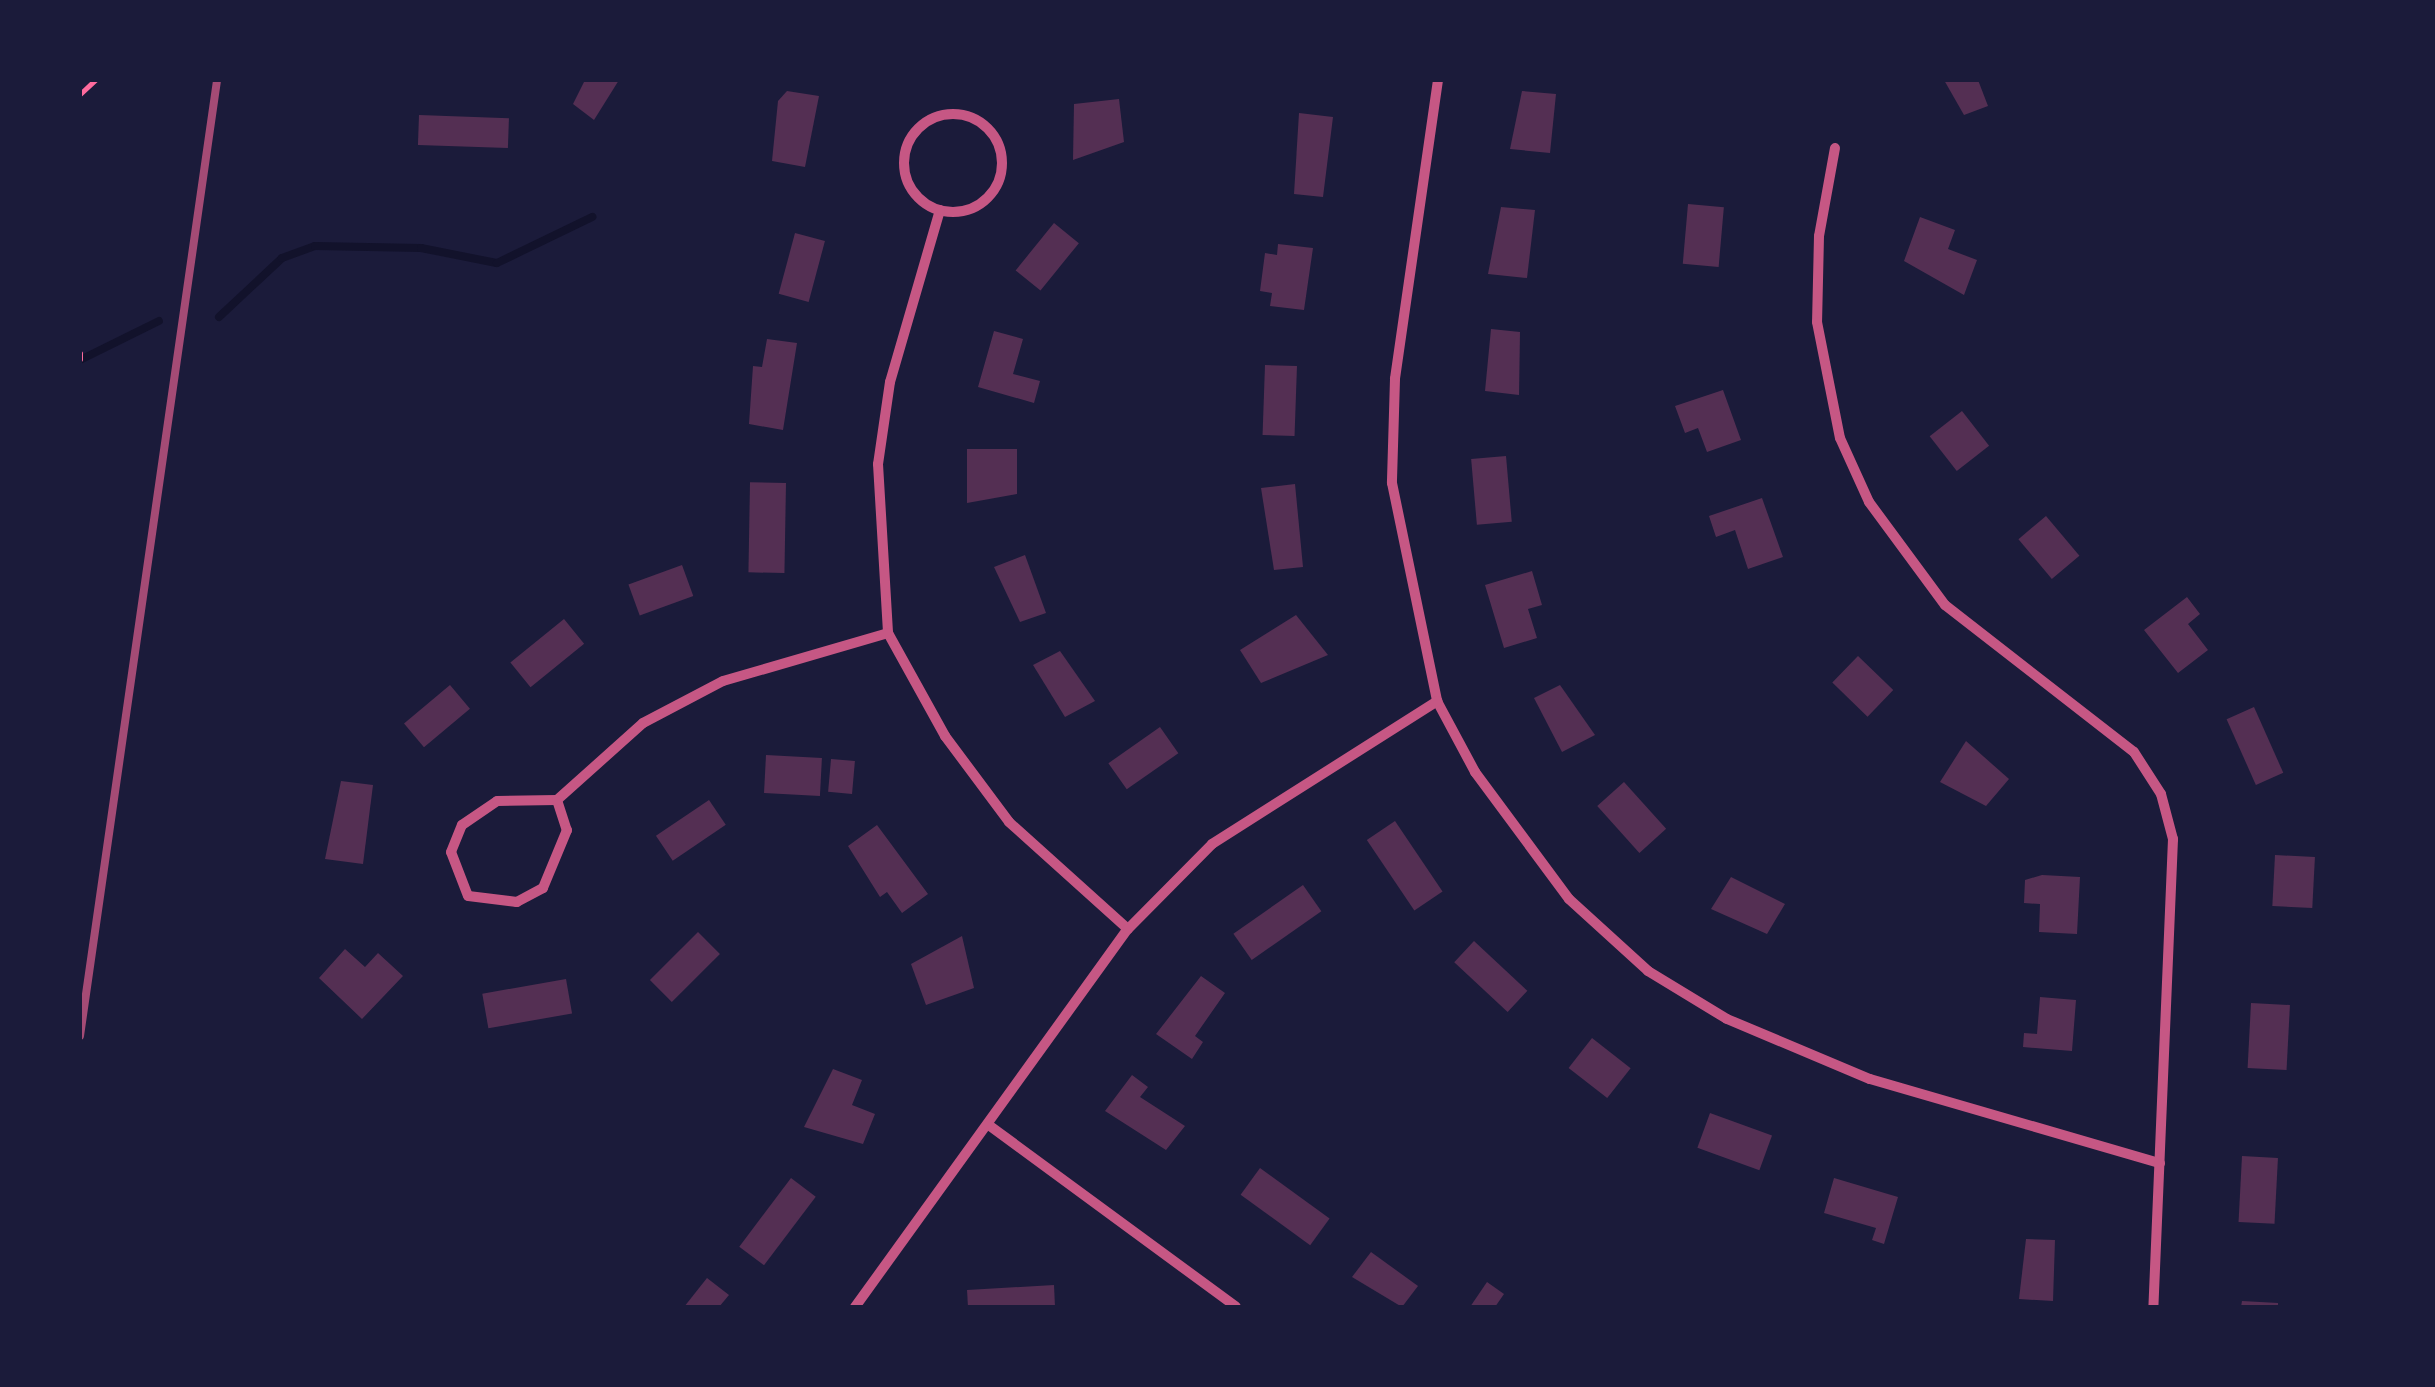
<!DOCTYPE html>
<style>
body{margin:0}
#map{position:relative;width:2435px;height:1387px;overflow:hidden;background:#1b1b3a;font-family:Lora,serif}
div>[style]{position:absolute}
.stream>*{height:8px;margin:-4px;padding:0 4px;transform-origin:4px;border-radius:4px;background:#12122b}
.building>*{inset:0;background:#542f53;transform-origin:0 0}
.path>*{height:5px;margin:-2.5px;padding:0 2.5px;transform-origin:2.5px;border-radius:2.5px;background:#ff6b9d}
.minor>*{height:10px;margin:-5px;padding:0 5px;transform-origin:5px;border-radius:5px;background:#c65784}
.minor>.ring{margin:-5px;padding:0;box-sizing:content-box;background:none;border:10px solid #c65784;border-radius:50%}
.rail>*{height:8px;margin:-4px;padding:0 4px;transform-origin:4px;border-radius:4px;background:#a44b75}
span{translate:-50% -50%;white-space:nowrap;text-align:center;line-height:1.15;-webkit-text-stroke:9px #1b1b3a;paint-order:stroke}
.frame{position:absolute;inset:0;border:82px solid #1b1b3a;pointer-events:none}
</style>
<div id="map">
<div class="stream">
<div style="left:219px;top:317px;width:86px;rotate:-43.1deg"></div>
<div style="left:282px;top:258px;width:35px;rotate:-20deg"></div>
<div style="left:315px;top:246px;width:106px;rotate:1.1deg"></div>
<div style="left:421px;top:248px;width:77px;rotate:11.2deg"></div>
<div style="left:497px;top:263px;width:106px;rotate:-25.8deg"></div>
<div style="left:80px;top:360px;width:88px;rotate:-26.3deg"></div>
</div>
<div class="building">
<div style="clip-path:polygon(585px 80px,619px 80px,594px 120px,573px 104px)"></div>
<div style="clip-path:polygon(1944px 80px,1978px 80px,1988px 106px,1964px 115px)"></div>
<div style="clip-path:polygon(787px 91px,819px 96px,805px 167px,772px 161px,778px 101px)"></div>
<div style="clip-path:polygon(1522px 91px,1556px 94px,1550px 153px,1510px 149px)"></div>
<div style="clip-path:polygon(1119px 99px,1124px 142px,1073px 160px,1074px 104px)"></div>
<div style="clip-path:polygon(1299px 113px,1333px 117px,1323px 197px,1294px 194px)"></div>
<div style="left:419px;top:115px;width:90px;height:30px;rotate:2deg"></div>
<div style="left:1688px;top:204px;width:36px;height:60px;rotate:5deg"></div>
<div style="clip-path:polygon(1501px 207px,1535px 210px,1527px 278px,1488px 274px)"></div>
<div style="clip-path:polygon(1920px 217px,1955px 230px,1948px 249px,1977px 260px,1964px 295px,1904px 261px)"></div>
<div style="left:1054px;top:223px;width:32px;height:61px;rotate:39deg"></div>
<div style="left:795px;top:233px;width:31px;height:63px;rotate:15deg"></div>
<div style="clip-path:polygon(1278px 244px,1313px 248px,1304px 310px,1270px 306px,1272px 293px,1260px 291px,1265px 253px,1277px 255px)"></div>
<div style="clip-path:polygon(1491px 329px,1520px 332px,1519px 395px,1485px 391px)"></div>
<div style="clip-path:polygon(994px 331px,1023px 339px,1013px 374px,1040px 381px,1034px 403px,978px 387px)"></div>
<div style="clip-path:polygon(767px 339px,797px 343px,783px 430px,749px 424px,753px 366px,762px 367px)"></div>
<div style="left:1265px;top:365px;width:32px;height:70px;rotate:2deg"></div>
<div style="clip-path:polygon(1723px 390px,1741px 440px,1707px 452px,1698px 428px,1685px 433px,1675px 406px)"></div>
<div style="left:1962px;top:411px;width:44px;height:41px;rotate:52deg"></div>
<div style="clip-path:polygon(967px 449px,1017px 449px,1017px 494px,967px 503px)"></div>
<div style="left:1506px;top:456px;width:66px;height:35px;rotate:85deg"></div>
<div style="left:786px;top:483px;width:90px;height:36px;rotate:91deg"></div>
<div style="clip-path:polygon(1295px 484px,1303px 567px,1274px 570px,1261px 488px)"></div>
<div style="clip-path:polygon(1762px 498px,1783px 557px,1748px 569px,1735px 530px,1716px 537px,1709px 516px)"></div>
<div style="left:2046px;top:516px;width:52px;height:36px;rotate:50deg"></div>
<div style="clip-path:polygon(1025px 555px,1046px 613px,1020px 622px,994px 567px)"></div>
<div style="left:682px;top:565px;width:33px;height:57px;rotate:70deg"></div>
<div style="clip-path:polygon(1532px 571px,1542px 605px,1528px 609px,1537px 638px,1504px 648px,1485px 585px)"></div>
<div style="clip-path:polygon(2187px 597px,2200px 614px,2188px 624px,2208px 650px,2178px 673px,2144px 630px)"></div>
<div style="clip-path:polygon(1296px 615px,1328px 655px,1261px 683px,1240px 650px)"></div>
<div style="left:564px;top:619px;width:32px;height:69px;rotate:51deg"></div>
<div style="clip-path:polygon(1060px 651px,1095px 701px,1065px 717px,1033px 665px)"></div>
<div style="left:1858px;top:656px;width:49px;height:37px;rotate:44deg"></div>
<div style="left:450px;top:685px;width:31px;height:60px;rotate:50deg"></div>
<div style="clip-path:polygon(1560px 685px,1595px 735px,1562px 752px,1534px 698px)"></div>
<div style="left:2254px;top:707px;width:72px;height:30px;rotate:66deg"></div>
<div style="left:1160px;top:727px;width:32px;height:63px;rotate:55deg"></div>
<div style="clip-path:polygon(1966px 741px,2009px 779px,1986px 806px,1940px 782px)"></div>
<div style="left:766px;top:755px;width:56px;height:38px;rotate:3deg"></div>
<div style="left:831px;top:759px;width:24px;height:33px;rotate:5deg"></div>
<div style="clip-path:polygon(341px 781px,373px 785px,363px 864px,325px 859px)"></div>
<div style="left:1624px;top:782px;width:63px;height:36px;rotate:48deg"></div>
<div style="left:709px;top:800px;width:30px;height:64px;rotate:56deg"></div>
<div style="left:1395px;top:821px;width:85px;height:34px;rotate:56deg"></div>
<div style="clip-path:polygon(877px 825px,928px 894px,902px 913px,887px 892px,880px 897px,848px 846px)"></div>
<div style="left:2275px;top:855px;width:40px;height:51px;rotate:3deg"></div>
<div style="clip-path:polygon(2042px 875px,2080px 877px,2077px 934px,2039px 932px,2040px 904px,2024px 903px,2025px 880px)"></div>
<div style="clip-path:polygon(1731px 877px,1785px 904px,1767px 934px,1711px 909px)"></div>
<div style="left:1303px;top:885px;width:32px;height:85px;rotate:55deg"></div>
<div style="left:698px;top:932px;width:31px;height:68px;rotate:45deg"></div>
<div style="clip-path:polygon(962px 936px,974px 988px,926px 1005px,911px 964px)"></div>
<div style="left:1474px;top:941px;width:73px;height:29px;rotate:43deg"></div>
<div style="clip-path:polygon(345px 949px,365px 967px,378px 953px,403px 976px,362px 1019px,319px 978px)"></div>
<div style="clip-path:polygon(1201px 976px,1225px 993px,1195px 1036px,1203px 1042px,1192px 1059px,1156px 1034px)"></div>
<div style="left:566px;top:979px;width:35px;height:85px;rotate:80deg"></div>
<div style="clip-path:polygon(2040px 997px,2076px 1000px,2072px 1051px,2023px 1047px,2024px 1033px,2037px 1034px)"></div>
<div style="left:2251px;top:1003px;width:39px;height:65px;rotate:3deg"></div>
<div style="left:1592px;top:1038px;width:49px;height:38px;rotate:38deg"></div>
<div style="clip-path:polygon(833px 1069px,862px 1080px,852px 1105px,875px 1114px,863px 1144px,804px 1127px)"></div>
<div style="clip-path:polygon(1132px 1075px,1148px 1087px,1140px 1097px,1185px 1126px,1166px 1150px,1105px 1111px)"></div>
<div style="left:1710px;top:1113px;width:66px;height:37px;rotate:20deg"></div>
<div style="left:2242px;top:1156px;width:36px;height:66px;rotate:3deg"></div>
<div style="left:1260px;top:1168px;width:86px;height:33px;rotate:36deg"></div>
<div style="left:791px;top:1178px;width:31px;height:86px;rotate:37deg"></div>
<div style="clip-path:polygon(1834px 1178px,1898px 1197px,1884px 1244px,1872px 1240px,1876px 1228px,1824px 1213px)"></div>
<div style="clip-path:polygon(2026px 1239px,2055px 1240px,2053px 1301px,2019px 1299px)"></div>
<div style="clip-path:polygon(1371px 1252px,1418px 1286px,1402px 1307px,1352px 1277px)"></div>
<div style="clip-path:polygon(707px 1278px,729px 1295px,719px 1307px,684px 1307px)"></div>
<div style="clip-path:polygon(1487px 1282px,1504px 1294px,1495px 1307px,1470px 1307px)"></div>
<div style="clip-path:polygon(1054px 1285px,1055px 1307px,968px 1307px,967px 1290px)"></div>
<div style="clip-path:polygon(2242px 1301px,2278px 1303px,2278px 1307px,2241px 1307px)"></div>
</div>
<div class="path">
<div style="left:80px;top:94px;width:21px;rotate:-43deg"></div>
<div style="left:80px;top:353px;width:6px;rotate:90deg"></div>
</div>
<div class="minor">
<div style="left:1438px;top:80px;width:302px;rotate:98.2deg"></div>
<div style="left:1395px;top:379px;width:104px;rotate:91.7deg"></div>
<div style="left:1392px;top:483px;width:223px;rotate:78.3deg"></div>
<div style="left:1437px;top:701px;width:81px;rotate:61.8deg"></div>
<div style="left:1475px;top:772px;width:158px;rotate:53.5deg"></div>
<div style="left:1569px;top:899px;width:107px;rotate:42.3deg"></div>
<div style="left:1648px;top:971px;width:92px;rotate:31.3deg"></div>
<div style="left:1727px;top:1019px;width:155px;rotate:22.8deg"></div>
<div style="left:1870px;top:1079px;width:302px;rotate:16.2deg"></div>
<div class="ring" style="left:904px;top:114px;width:88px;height:88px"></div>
<div style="left:1835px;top:148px;width:89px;rotate:100.3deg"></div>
<div style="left:1819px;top:236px;width:86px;rotate:91.3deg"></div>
<div style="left:1817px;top:322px;width:118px;rotate:78.8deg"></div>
<div style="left:1840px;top:438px;width:70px;rotate:65.6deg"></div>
<div style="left:1869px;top:502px;width:128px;rotate:53.6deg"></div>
<div style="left:1945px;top:605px;width:239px;rotate:37.9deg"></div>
<div style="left:2134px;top:752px;width:50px;rotate:57.3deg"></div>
<div style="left:2161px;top:794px;width:47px;rotate:75.1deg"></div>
<div style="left:2173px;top:839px;width:468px;rotate:92.4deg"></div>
<div style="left:940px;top:210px;width:179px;rotate:106.2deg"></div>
<div style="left:890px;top:382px;width:83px;rotate:98.3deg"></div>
<div style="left:878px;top:464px;width:169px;rotate:86.6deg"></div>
<div style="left:888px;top:633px;width:118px;rotate:61deg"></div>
<div style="left:945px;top:736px;width:107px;rotate:53.3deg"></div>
<div style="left:1009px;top:822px;width:160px;rotate:42deg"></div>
<div style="left:557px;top:800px;width:32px;rotate:72deg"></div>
<div style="left:567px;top:830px;width:63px;rotate:112.5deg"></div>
<div style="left:543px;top:888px;width:30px;rotate:152deg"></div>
<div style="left:517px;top:902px;width:49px;rotate:-173deg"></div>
<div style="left:468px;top:896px;width:47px;rotate:-111.1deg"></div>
<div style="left:451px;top:852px;width:29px;rotate:-68deg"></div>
<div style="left:462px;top:825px;width:42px;rotate:-34.4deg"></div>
<div style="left:497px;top:801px;width:60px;rotate:-1deg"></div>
<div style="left:557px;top:800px;width:115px;rotate:-41.8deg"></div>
<div style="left:643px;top:723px;width:90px;rotate:-27.7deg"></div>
<div style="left:723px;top:681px;width:172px;rotate:-16.2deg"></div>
<div style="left:990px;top:1126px;width:305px;rotate:36.3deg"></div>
<div style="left:855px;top:1307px;width:466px;rotate:-54.2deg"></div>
<div style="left:1128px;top:929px;width:120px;rotate:-45.3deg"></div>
<div style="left:1212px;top:844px;width:267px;rotate:-32.4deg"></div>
</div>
<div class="rail">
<div style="left:80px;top:1036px;width:966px;rotate:-81.84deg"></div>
</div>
<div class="frame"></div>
</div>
